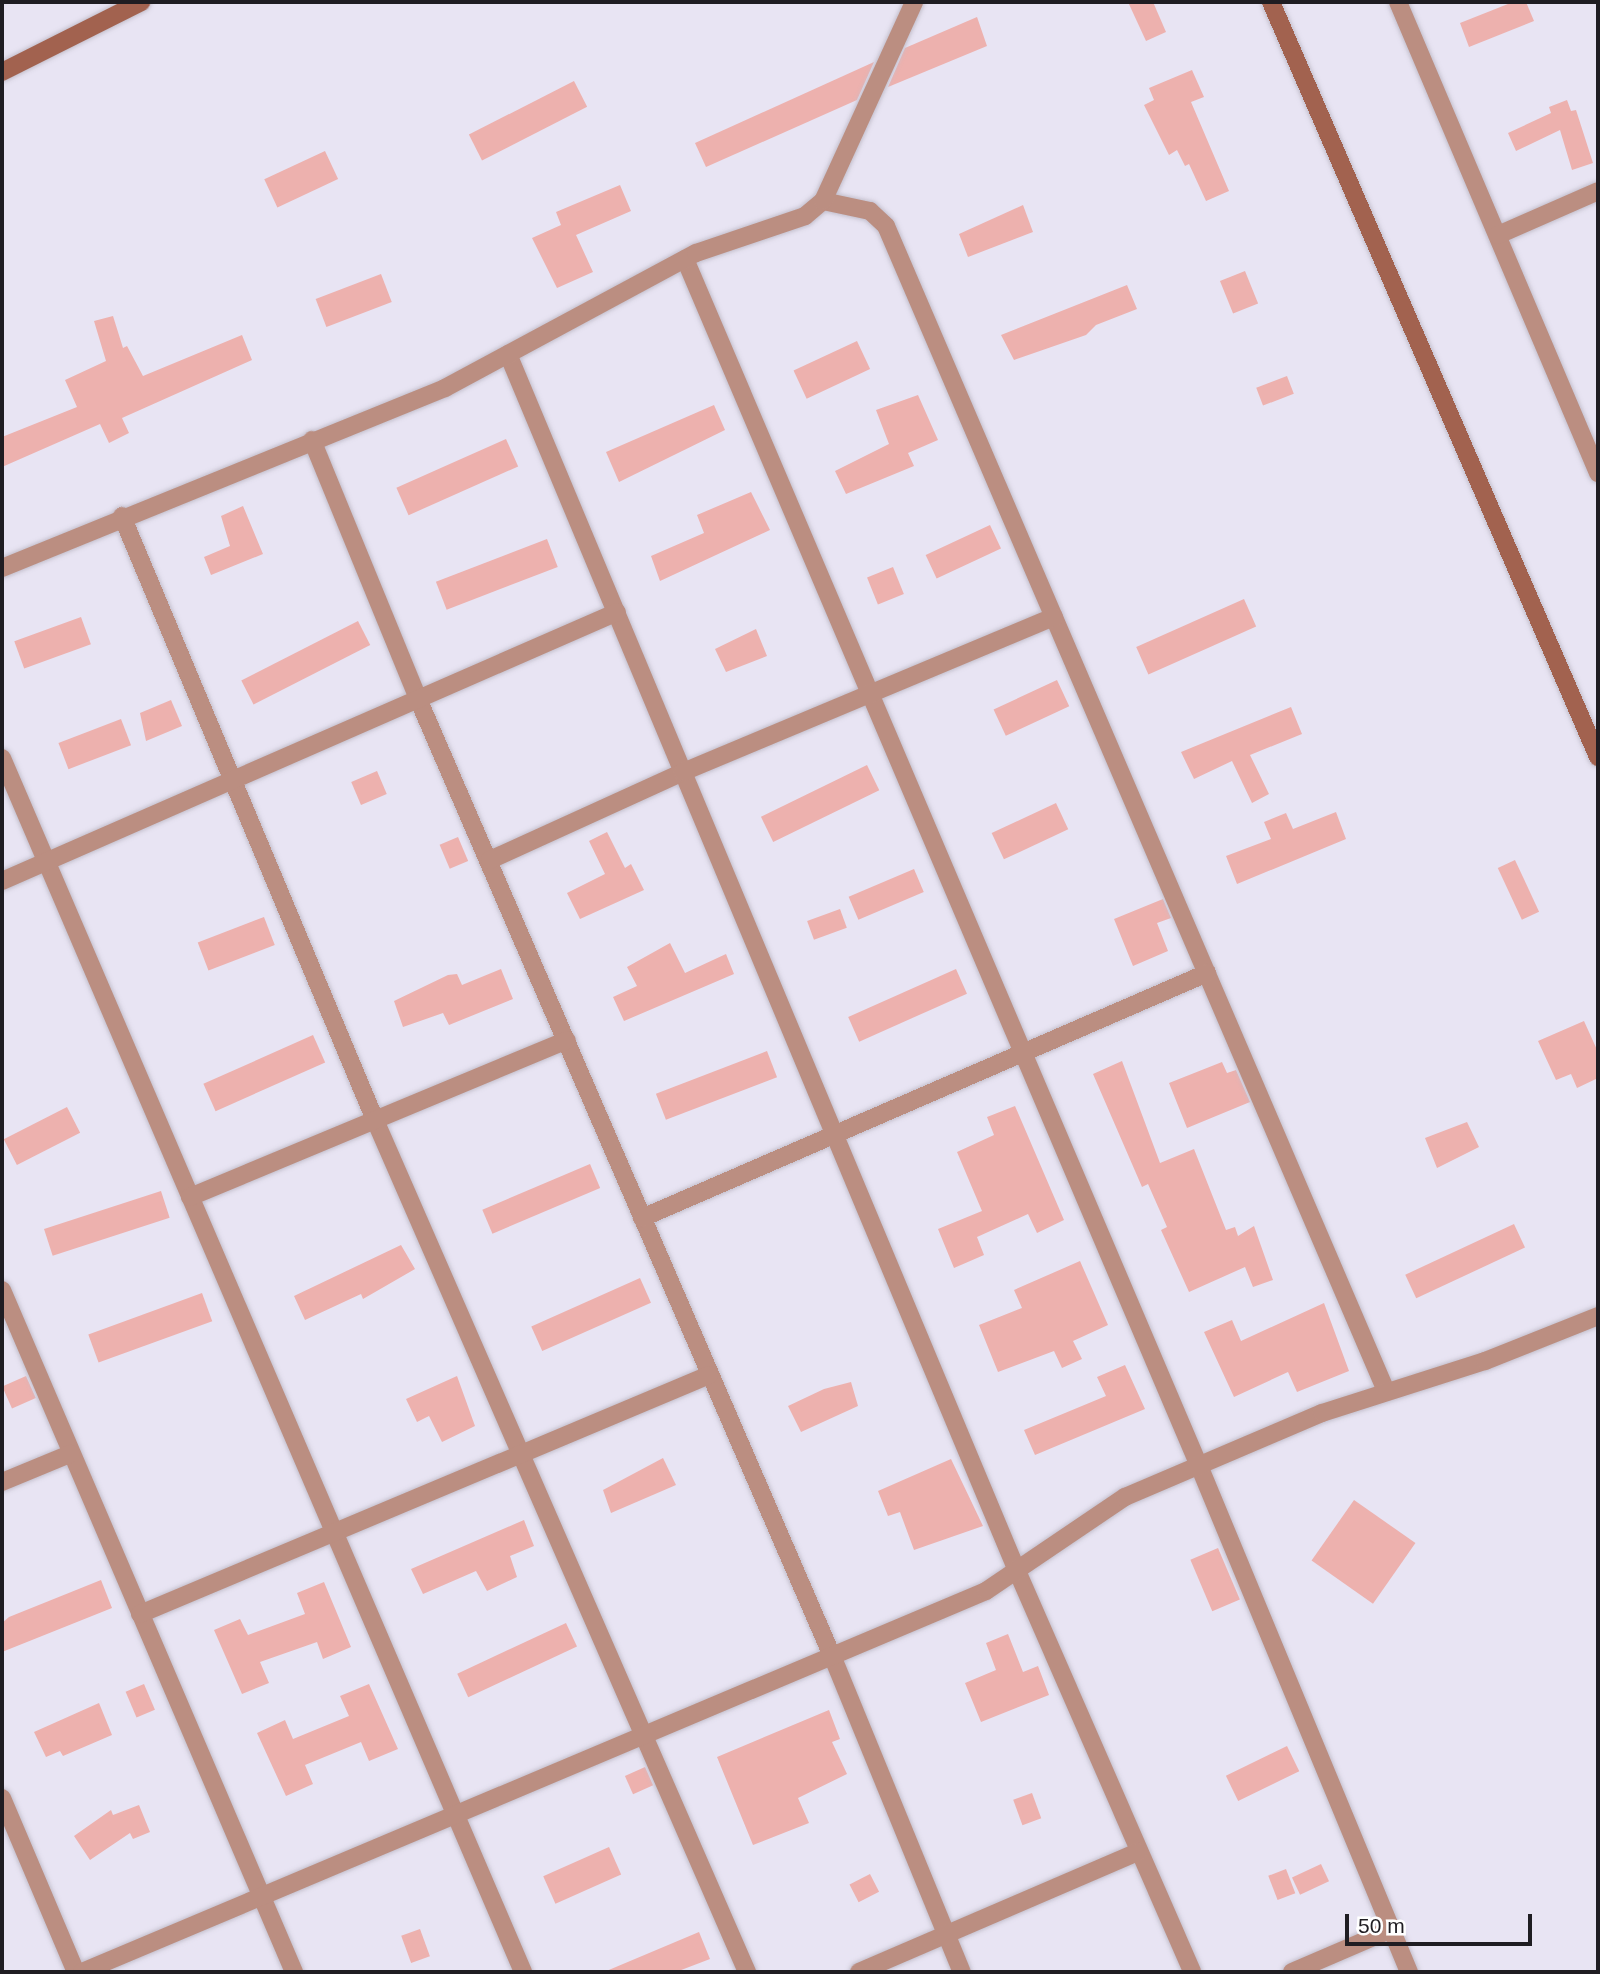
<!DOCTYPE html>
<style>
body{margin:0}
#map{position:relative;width:1600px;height:1974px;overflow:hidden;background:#e8e4f3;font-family:Arial,sans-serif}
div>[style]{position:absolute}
.building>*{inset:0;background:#edb1ae;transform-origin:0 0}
.roads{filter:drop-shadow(0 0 2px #c4c0cd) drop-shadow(0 0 2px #c4c0cd)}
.street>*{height:18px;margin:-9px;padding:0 9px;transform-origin:9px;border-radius:9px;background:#bb8e81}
.secondary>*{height:18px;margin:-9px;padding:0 9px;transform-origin:9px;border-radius:9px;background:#a2624f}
span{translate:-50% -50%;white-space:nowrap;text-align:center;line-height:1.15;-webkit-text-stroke:6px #fff;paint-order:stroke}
.frame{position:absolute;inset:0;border:4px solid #1f1d22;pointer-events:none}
.scale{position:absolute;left:1345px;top:1914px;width:187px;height:32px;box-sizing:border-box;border:4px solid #1f1d22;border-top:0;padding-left:9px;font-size:21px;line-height:24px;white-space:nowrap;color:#1f1d22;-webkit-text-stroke:5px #fff;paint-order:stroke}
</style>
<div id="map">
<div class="building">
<div style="clip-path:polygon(1128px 2px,1153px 2px,1166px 32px,1146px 41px)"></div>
<div style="clip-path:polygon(1513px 2px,1526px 2px,1534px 21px,1469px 47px,1460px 23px)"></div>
<div style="clip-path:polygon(977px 17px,987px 46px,888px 87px,905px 48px)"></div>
<div style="clip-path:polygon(874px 62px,857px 100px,706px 167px,695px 143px)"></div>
<div style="clip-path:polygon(1192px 70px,1204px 97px,1191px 102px,1229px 191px,1206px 201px,1189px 164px,1185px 166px,1177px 150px,1169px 155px,1144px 105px,1154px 100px,1149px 88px)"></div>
<div style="left:574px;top:81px;width:29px;height:118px;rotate:63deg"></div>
<div style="clip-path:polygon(1567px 100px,1571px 111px,1576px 110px,1593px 163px,1572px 170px,1560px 130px,1516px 151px,1508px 133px,1551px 113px,1549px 107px)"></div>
<div style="left:325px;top:151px;width:31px;height:67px;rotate:65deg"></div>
<div style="clip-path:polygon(620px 185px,631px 211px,576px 235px,593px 272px,557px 288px,532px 238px,561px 225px,556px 212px)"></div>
<div style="clip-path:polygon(1023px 205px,1033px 232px,968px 257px,959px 234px)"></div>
<div style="left:1245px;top:271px;width:35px;height:27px;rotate:68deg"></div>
<div style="left:381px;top:274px;width:30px;height:70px;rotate:69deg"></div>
<div style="clip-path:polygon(1127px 285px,1137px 309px,1096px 325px,1086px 335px,1014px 360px,1001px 335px)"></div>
<div style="clip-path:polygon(113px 316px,123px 348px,127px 346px,143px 376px,242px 335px,252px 360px,122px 418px,129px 433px,109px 443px,100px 424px,2px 467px,2px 437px,77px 407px,65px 380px,106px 361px,94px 321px)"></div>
<div style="left:857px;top:341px;width:31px;height:70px;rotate:65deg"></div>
<div style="left:1287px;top:376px;width:19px;height:33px;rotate:69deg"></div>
<div style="clip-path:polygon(918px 395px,938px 440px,908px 453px,914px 466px,846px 494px,835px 471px,889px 444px,876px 410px)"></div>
<div style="clip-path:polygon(714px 405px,725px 430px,619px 482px,606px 452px)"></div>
<div style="left:506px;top:439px;width:30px;height:120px;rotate:66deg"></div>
<div style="clip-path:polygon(751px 492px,770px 530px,660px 581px,651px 556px,704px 533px,697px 515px)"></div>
<div style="clip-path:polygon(243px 506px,263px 554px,211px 575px,204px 557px,230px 546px,221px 516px)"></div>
<div style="left:990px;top:525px;width:26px;height:71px;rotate:65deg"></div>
<div style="left:547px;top:539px;width:30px;height:119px;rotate:69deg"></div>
<div style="left:893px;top:567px;width:29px;height:28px;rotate:68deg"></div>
<div style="left:1244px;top:599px;width:30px;height:118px;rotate:66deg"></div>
<div style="left:81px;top:617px;width:29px;height:71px;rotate:70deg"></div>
<div style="left:358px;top:621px;width:27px;height:131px;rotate:63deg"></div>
<div style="clip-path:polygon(756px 629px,767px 656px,726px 672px,715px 649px)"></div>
<div style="left:1057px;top:680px;width:29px;height:70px;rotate:65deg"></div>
<div style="clip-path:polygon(171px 700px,182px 726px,146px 741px,140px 713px)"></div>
<div style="clip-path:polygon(1291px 707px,1302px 734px,1250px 755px,1269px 794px,1252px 803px,1232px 761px,1194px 779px,1181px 752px)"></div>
<div style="left:121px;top:719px;width:28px;height:67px;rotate:69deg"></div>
<div style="left:867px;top:765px;width:28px;height:118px;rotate:64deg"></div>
<div style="left:377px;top:771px;width:25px;height:28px;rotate:67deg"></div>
<div style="left:1056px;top:803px;width:29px;height:71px;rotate:65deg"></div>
<div style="clip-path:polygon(1336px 812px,1346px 839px,1237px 884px,1226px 856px,1271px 839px,1264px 822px,1286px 813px,1293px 829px)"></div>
<div style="clip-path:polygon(607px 832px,625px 868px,631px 864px,644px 890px,580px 919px,567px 893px,605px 874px,589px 841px)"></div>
<div style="left:458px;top:837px;width:26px;height:20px;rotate:67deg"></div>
<div style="left:1515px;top:860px;width:57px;height:19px;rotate:65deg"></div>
<div style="left:914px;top:869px;width:25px;height:71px;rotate:67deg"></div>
<div style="clip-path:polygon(1163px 899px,1171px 918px,1157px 923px,1168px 951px,1133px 966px,1114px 919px)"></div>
<div style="left:840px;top:909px;width:20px;height:35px;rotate:70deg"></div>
<div style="left:264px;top:917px;width:30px;height:71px;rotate:69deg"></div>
<div style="clip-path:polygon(670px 943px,685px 973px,726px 954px,734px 974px,624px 1021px,613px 997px,637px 986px,627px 967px)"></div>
<div style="clip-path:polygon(501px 969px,513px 999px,449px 1025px,443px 1013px,403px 1027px,394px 1001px,448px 975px,457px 974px,462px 985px)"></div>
<div style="left:956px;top:969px;width:27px;height:118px;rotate:66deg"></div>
<div style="clip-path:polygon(1584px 1021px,1598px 1052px,1598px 1078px,1577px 1088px,1571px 1074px,1556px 1080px,1538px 1041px)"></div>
<div style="left:313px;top:1035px;width:30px;height:120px;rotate:66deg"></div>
<div style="left:767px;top:1051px;width:28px;height:119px;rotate:69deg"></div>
<div style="clip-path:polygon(1122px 1061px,1160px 1163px,1194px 1149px,1226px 1230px,1235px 1227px,1238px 1236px,1254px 1226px,1273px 1280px,1253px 1287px,1245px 1267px,1189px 1292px,1161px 1230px,1167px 1227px,1148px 1184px,1142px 1187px,1093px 1074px)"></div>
<div style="clip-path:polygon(1222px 1062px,1227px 1073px,1236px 1070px,1250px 1102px,1187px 1128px,1169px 1083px)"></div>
<div style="clip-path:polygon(1015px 1106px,1064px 1220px,1037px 1233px,1028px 1214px,977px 1237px,984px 1255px,954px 1268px,938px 1229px,982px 1211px,957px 1152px,994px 1135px,987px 1117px)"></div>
<div style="left:67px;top:1107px;width:29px;height:71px;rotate:63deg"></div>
<div style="clip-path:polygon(1467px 1122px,1479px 1147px,1437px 1168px,1425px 1138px)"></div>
<div style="left:590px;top:1164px;width:26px;height:117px;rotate:67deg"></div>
<div style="left:161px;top:1191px;width:28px;height:123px;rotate:72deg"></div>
<div style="left:1514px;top:1224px;width:26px;height:120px;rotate:65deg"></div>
<div style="clip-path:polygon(401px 1245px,415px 1269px,363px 1299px,361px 1294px,305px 1320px,294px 1296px)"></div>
<div style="clip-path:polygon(1080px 1261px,1108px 1325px,1073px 1341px,1082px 1359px,1062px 1368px,1054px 1351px,998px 1372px,979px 1325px,1022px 1308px,1014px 1290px)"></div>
<div style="left:640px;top:1278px;width:27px;height:119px;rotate:66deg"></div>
<div style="left:202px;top:1293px;width:30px;height:121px;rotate:70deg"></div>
<div style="clip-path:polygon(1324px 1303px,1349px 1371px,1297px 1392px,1288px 1372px,1234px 1397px,1204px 1332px,1232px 1320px,1241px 1341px)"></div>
<div style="clip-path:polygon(1125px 1365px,1145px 1409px,1035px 1455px,1024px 1430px,1106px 1396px,1097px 1377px)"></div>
<div style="left:26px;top:1376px;width:24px;height:26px;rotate:66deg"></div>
<div style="clip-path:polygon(457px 1376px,475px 1426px,442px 1442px,429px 1416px,417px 1422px,406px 1399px)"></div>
<div style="clip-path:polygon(851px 1382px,858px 1406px,801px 1432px,788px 1406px,824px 1389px)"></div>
<div style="clip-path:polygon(663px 1458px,676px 1485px,611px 1513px,603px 1490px)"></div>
<div style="clip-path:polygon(951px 1459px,983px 1526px,914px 1550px,900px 1512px,888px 1516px,878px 1491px)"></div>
<div style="left:1354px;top:1500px;width:75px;height:74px;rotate:35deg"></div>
<div style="clip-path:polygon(524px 1520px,534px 1546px,510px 1556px,517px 1577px,487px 1591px,476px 1571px,423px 1594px,411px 1569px)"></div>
<div style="left:1218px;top:1548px;width:56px;height:30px;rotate:67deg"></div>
<div style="clip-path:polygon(101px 1580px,112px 1608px,2px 1652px,2px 1623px,9px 1617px)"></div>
<div style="clip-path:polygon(324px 1582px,351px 1647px,323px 1659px,317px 1642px,260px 1662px,269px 1683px,242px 1694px,214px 1630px,240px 1619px,248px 1635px,305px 1614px,297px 1593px)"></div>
<div style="left:566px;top:1623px;width:26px;height:120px;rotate:65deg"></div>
<div style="clip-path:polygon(1008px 1634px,1023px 1672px,1038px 1666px,1049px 1695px,981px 1722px,965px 1683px,996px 1670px,986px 1643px)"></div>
<div style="left:144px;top:1684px;width:28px;height:20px;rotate:67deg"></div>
<div style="clip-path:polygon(369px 1684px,398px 1749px,369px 1761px,361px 1742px,305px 1765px,313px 1784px,286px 1796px,257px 1733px,285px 1720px,293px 1739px,349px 1716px,340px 1696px)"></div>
<div style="clip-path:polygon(99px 1703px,112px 1735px,63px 1756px,60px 1751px,46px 1757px,34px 1732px)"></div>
<div style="clip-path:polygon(829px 1710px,840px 1739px,832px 1742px,847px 1774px,798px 1798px,809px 1823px,753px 1845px,717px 1757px)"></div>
<div style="left:1287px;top:1746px;width:28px;height:68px;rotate:64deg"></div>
<div style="left:645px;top:1767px;width:20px;height:22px;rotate:66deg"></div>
<div style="left:1032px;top:1793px;width:27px;height:20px;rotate:70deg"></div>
<div style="clip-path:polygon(139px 1805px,150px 1832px,133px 1839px,130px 1833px,90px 1860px,74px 1836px,111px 1810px,113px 1815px)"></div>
<div style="left:609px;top:1847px;width:30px;height:72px;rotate:66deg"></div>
<div style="left:1321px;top:1864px;width:19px;height:32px;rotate:65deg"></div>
<div style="left:1286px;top:1869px;width:26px;height:19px;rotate:69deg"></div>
<div style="left:870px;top:1874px;width:20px;height:23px;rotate:63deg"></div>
<div style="left:420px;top:1929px;width:29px;height:20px;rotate:70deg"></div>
<div style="clip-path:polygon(699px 1932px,710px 1959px,676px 1972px,604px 1972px)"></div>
</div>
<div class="roads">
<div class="street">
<div style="left:1398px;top:2px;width:512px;rotate:66.99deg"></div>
<div style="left:823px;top:201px;width:48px;rotate:12deg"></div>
<div style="left:870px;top:211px;width:22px;rotate:43deg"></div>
<div style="left:886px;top:226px;width:1268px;rotate:66.77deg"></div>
<div style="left:1498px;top:235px;width:109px;rotate:-23.7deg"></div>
<div style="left:685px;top:259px;width:1314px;rotate:66.93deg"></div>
<div style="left:1200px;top:1468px;width:546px;rotate:67.48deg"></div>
<div style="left:508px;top:354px;width:1321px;rotate:67.3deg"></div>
<div style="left:1018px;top:1573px;width:435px;rotate:66.4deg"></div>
<div style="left:312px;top:440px;width:282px;rotate:67.7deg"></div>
<div style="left:419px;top:701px;width:1043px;rotate:66.61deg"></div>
<div style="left:833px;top:1658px;width:339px;rotate:67.7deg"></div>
<div style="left:122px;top:516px;width:655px;rotate:67.27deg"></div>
<div style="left:375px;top:1120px;width:930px;rotate:66.41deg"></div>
<div style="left:2px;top:568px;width:478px;rotate:-22.1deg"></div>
<div style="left:445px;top:388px;width:285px;rotate:-28.3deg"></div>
<div style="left:696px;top:253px;width:115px;rotate:-18.7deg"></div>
<div style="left:805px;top:216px;width:23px;rotate:-40deg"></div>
<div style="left:823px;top:201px;width:219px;rotate:-65.4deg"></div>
<div style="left:2px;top:758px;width:1321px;rotate:66.77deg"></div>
<div style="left:490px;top:860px;width:212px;rotate:-24.5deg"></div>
<div style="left:683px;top:772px;width:402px;rotate:-22.7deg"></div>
<div style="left:2px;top:881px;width:671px;rotate:-23.62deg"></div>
<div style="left:190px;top:1197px;width:408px;rotate:-22.6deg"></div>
<div style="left:642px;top:1218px;width:616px;rotate:-23.44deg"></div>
<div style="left:2px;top:1290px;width:742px;rotate:66.82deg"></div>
<div style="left:2px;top:1482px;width:74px;rotate:-22.4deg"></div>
<div style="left:140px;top:1614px;width:617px;rotate:-22.78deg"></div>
<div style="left:2px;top:1798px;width:189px;rotate:67deg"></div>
<div style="left:82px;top:1972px;width:981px;rotate:-22.85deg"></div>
<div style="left:986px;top:1591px;width:168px;rotate:-34.1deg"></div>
<div style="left:1125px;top:1497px;width:214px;rotate:-23.1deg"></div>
<div style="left:1322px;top:1413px;width:171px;rotate:-17.7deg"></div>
<div style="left:1485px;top:1361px;width:122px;rotate:-21.7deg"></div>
<div style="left:859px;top:1972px;width:304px;rotate:-23.3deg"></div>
<div style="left:1292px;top:1972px;width:107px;rotate:-23.2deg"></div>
</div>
<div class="secondary">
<div style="left:1271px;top:2px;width:823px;rotate:66.58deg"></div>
<div style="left:2px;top:72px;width:156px;rotate:-26.7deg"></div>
</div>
</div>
<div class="frame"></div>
<div class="scale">50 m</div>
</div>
